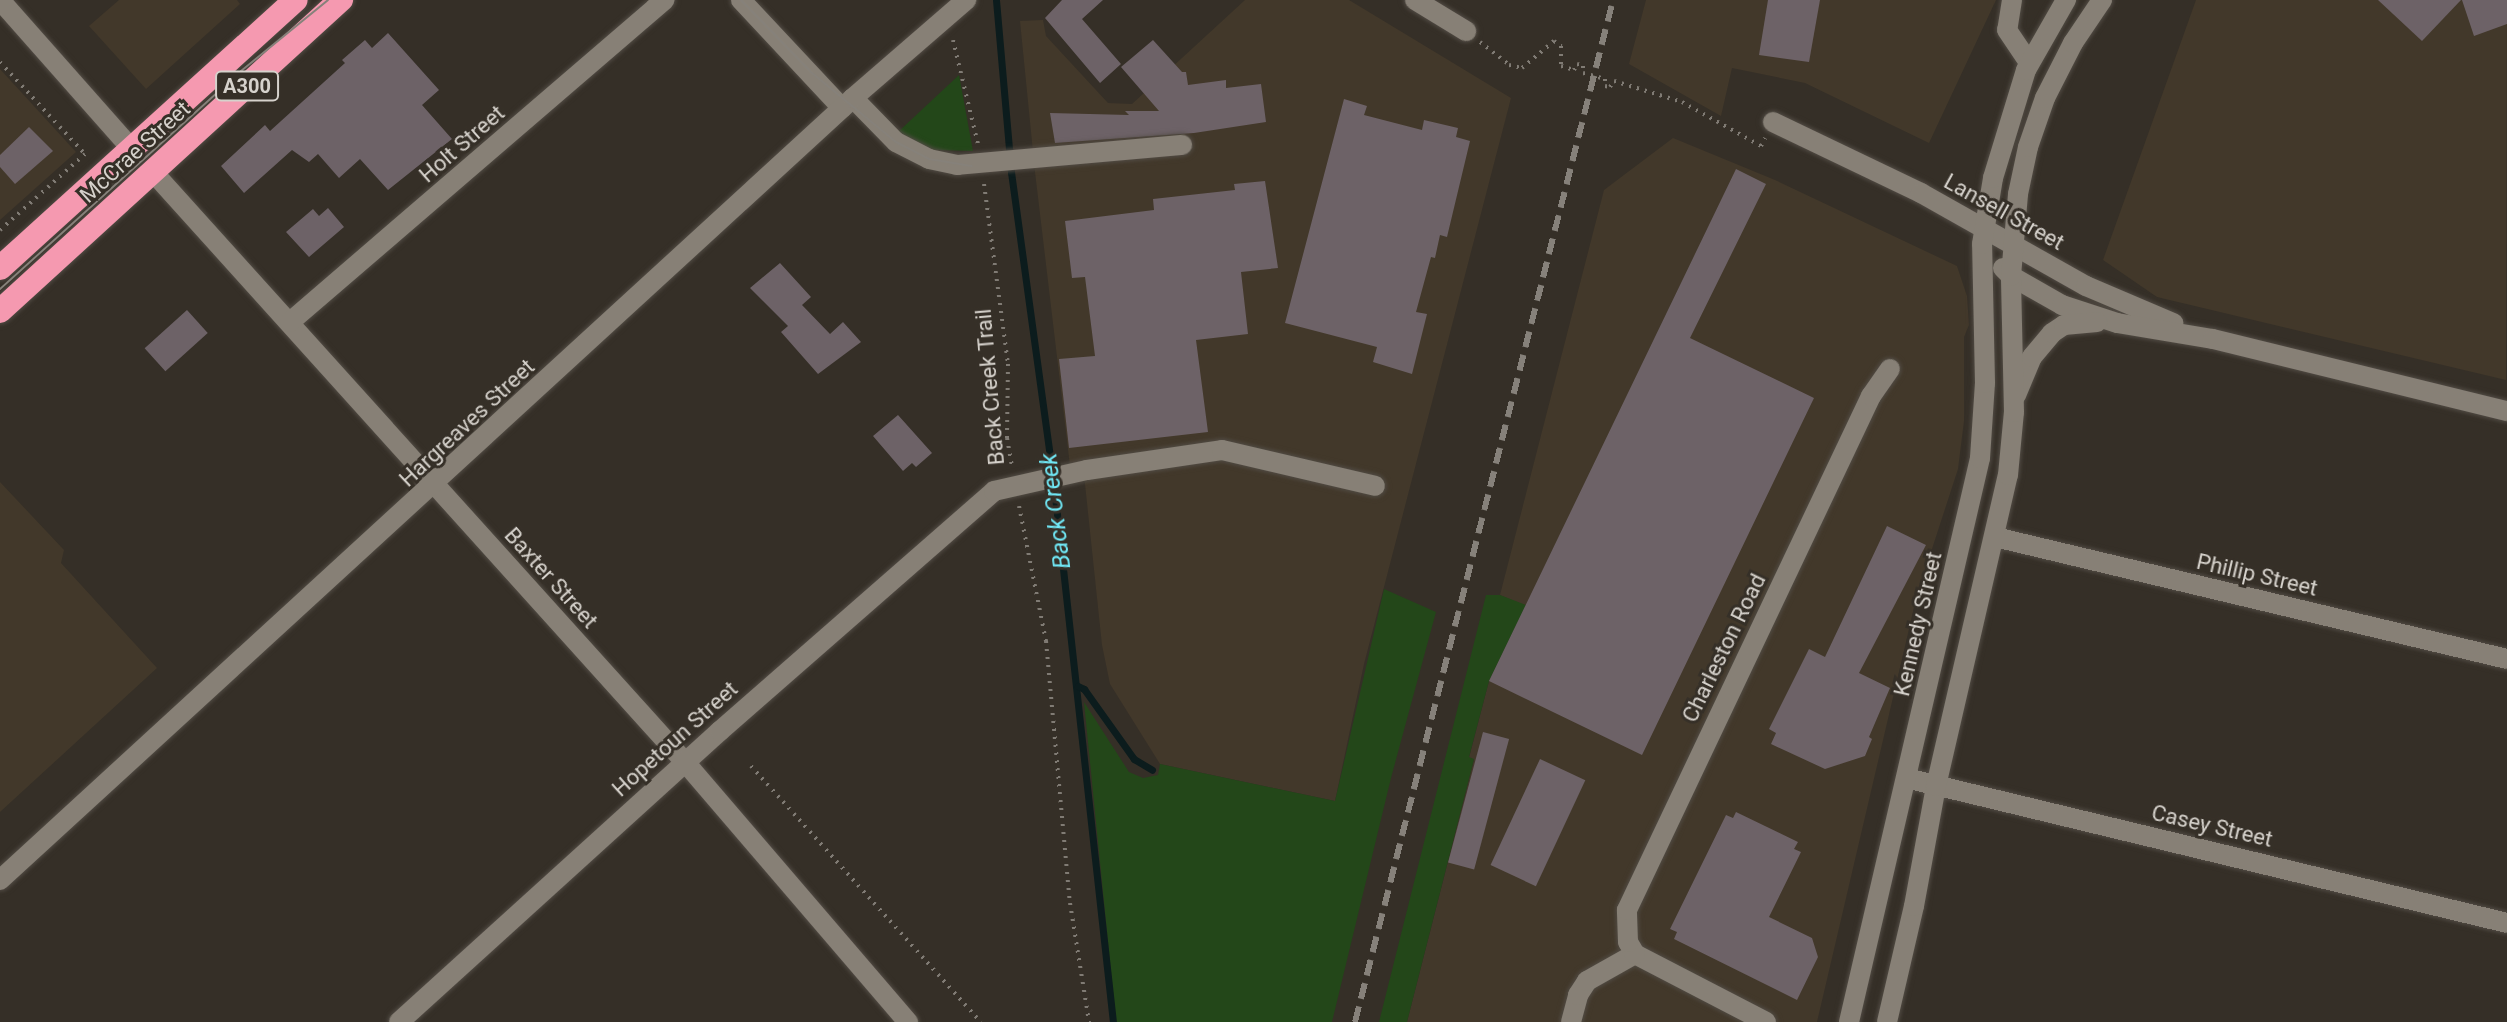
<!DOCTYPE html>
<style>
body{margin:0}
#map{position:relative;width:2507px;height:1022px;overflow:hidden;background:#352f27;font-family:Roboto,sans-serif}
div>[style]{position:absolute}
.built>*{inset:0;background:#42382a}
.green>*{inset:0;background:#234719}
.stream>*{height:7px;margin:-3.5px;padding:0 3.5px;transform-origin:3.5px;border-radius:3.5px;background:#0c1c1d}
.building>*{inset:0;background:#6d6267;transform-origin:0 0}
.path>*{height:4px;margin-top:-2px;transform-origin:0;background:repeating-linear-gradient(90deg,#807b74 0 2px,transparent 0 8px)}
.roads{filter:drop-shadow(0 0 2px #514b44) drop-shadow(0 0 2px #514b44)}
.minor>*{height:20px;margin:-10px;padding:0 10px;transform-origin:10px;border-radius:10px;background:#878076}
.highway>*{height:24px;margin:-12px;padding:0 12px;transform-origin:12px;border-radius:12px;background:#f599b0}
.tram>*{height:2px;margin:-1px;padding:0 1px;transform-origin:1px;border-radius:1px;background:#86817a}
.rail>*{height:6px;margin-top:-3px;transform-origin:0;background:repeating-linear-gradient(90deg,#86817a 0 16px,transparent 0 24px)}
span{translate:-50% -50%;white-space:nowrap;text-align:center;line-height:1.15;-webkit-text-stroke:6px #352f27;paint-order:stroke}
.shield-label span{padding:2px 6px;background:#352f27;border:2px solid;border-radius:6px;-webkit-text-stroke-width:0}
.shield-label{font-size:20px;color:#d6d2cc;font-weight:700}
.street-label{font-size:22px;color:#d6d2cc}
.water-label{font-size:24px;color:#71eaf8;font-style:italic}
</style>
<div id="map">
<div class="built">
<div style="clip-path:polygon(119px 0,237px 0,240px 4px,146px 89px,89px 26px)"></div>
<div style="clip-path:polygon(1245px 0,1349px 0,1511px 98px,1364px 664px,1335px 801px,1160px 764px,1110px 684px,1102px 645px,1083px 465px,1070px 466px,1035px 172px,1020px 21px,1043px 20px,1046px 36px,1108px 103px,1132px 104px)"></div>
<div style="clip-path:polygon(1646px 0,1996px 0,1929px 143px,1805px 83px,1732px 68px,1721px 116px,1629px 64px)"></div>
<div style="clip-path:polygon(2196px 0,2507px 0,2506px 380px,2157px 297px,2103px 260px)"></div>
<div style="clip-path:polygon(0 69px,76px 152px,0 220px)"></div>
<div style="clip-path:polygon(1673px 138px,1775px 180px,1957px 266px,1967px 296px,1969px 325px,1964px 337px,1964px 421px,1958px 469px,1917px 595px,1817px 1022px,1407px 1022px,1474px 760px,1469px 758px,1489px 681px,1526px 606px,1500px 595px,1604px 190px)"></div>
<div style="clip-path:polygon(0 482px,64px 550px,61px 563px,157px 668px,0 812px)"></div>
</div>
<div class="green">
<div style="clip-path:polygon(959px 75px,973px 151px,934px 150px,898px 132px)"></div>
<div style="clip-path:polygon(1384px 589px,1436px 612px,1391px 778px,1332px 1022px,1116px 1022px,1084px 702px,1129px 772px,1143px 778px,1158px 775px,1160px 764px,1335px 801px)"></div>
<div style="clip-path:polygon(1486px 595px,1500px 595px,1526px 605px,1489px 681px,1469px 757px,1474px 759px,1407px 1022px,1379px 1022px)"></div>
</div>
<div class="stream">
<div style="left:996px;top:0;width:173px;rotate:85deg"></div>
<div style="left:1011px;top:172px;width:318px;rotate:82.2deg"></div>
<div style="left:1054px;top:487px;width:538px;rotate:83.71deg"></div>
<div style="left:1078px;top:686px;width:7px;rotate:27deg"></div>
<div style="left:1084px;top:689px;width:86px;rotate:54.5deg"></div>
<div style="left:1134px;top:759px;width:21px;rotate:31deg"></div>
</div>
<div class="building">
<div style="clip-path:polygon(1062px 0,1103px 0,1082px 19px,1121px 64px,1100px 83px,1045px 18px)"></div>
<div style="clip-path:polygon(1768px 0,1820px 0,1809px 62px,1759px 55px)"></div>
<div style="clip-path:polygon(2378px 0,2461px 0,2422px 41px)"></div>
<div style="clip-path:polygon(2462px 0,2507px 0,2507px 24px,2474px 36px)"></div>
<div style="clip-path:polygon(388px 33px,439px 90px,422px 105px,452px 139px,388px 190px,360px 159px,339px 178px,318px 154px,309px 162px,292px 150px,244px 193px,221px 166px,265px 125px,270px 131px,345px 63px,342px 60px,365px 40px,372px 48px)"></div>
<div style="clip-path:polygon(1153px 40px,1182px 72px,1186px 72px,1188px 85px,1226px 80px,1226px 88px,1261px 84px,1266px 122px,1194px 133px,1055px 143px,1050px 113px,1129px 115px,1125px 111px,1159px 111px,1121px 67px)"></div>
<div style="clip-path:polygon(1344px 99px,1367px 106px,1364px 115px,1422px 130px,1424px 120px,1458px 128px,1456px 137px,1470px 141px,1447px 237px,1440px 235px,1435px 258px,1431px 257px,1416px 312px,1427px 314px,1412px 374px,1373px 362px,1377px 347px,1285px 323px)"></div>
<div style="clip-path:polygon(29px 127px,53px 151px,15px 184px,0 167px,0 155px)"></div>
<div style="clip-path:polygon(1736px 169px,1766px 184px,1690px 338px,1814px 398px,1642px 755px,1489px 681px)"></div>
<div style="clip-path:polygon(1265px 181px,1278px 268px,1241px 272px,1248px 334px,1196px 340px,1208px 432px,1069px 448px,1059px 359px,1095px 356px,1085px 277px,1072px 278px,1065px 221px,1154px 210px,1153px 199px,1235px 190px,1234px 184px)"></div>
<div style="clip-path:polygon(328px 208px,344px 227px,309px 257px,286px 232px,313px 209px,319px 216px)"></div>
<div style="clip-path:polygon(780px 263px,811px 297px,802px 305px,830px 334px,843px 322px,861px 342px,818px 374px,781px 332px,788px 326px,750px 288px)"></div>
<div style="left:187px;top:310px;width:31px;height:57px;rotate:48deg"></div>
<div style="clip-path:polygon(898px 415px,932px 453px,916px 467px,912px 463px,903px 471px,873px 436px)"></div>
<div style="clip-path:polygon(1887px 526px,1926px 545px,1859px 673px,1890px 688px,1869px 737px,1872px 739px,1865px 756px,1825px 769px,1771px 744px,1776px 733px,1769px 729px,1809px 649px,1825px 657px)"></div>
<div style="left:1483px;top:732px;width:27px;height:135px;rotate:15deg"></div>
<div style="left:1540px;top:759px;width:50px;height:117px;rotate:25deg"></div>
<div style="clip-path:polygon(1736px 812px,1798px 842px,1794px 849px,1801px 852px,1769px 917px,1812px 938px,1818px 957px,1797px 1000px,1674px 939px,1677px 932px,1670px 929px,1726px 815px,1733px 818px)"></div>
</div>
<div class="path">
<div style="left:953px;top:40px;width:107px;rotate:76.5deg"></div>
<div style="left:1480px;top:42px;width:37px;rotate:38deg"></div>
<div style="left:1509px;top:65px;width:13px;rotate:13deg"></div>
<div style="left:1522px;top:68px;width:42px;rotate:-40.2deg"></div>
<div style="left:1554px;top:41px;width:9px;rotate:36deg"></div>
<div style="left:1561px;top:46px;width:20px;rotate:90deg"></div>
<div style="left:1561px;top:66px;width:14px;rotate:17deg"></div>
<div style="left:1574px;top:70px;width:7px;rotate:-63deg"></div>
<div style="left:1577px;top:64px;width:6px;rotate:18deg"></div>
<div style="left:1583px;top:66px;width:7px;rotate:90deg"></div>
<div style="left:1583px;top:73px;width:23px;rotate:15deg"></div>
<div style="left:1605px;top:79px;width:7px;rotate:90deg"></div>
<div style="left:1605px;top:86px;width:5px;rotate:11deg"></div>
<div style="left:1610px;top:87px;width:7px;rotate:-56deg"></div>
<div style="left:1614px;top:81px;width:71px;rotate:17.2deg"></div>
<div style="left:1682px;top:102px;width:90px;rotate:29.1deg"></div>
<div style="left:1761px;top:146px;width:9px;rotate:-63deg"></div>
<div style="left:0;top:62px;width:125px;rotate:47.3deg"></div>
<div style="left:85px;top:154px;width:114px;rotate:138.2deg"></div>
<div style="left:984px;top:184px;width:182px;rotate:82.4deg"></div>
<div style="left:1008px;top:364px;width:74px;rotate:90.8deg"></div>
<div style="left:1007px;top:438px;width:27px;rotate:80deg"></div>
<div style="left:1019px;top:506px;width:138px;rotate:78.7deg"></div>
<div style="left:1046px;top:641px;width:263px;rotate:84.8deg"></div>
<div style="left:1070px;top:903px;width:121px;rotate:80.9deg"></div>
<div style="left:751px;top:766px;width:344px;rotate:48.1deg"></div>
</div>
<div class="roads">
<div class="minor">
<div style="left:0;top:0;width:199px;rotate:48.5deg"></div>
<div style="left:741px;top:0;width:148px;rotate:46.9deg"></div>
<div style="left:1415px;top:0;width:60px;rotate:31.3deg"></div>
<div style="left:2012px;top:0;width:30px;rotate:99deg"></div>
<div style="left:2007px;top:30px;width:40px;rotate:56deg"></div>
<div style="left:853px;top:98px;width:62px;rotate:45.7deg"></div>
<div style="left:896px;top:142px;width:37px;rotate:27deg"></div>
<div style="left:929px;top:159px;width:29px;rotate:12deg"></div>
<div style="left:957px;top:165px;width:226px;rotate:-5.1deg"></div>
<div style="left:1773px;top:122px;width:164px;rotate:25.6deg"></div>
<div style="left:1921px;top:193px;width:189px;rotate:29.4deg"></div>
<div style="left:2086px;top:286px;width:95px;rotate:23deg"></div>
<div style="left:153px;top:172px;width:794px;rotate:47.96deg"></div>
<div style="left:685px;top:762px;width:343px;rotate:49.4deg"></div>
<div style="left:2003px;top:268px;width:11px;rotate:45deg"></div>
<div style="left:2011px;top:276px;width:59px;rotate:29.6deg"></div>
<div style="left:2062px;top:305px;width:58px;rotate:18.1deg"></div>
<div style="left:2117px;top:323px;width:97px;rotate:9.5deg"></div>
<div style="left:2213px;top:339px;width:303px;rotate:13.8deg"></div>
<div style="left:290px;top:322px;width:494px;rotate:-40.7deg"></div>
<div style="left:2016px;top:395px;width:41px;rotate:-67.2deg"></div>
<div style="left:2032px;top:357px;width:31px;rotate:-50deg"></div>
<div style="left:2052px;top:333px;width:14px;rotate:-34deg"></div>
<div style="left:2064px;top:325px;width:33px;rotate:-5deg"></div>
<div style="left:1995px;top:537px;width:526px;rotate:13.4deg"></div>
<div style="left:1906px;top:778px;width:618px;rotate:13.56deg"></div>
<div style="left:0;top:880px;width:1157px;rotate:-42.51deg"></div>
<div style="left:853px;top:98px;width:150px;rotate:-40.9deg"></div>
<div style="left:399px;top:1022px;width:433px;rotate:-42.2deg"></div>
<div style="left:720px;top:731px;width:364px;rotate:-41.2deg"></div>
<div style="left:994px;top:491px;width:95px;rotate:-12.7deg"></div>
<div style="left:1087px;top:470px;width:136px;rotate:-8.4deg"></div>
<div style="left:1222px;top:450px;width:157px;rotate:13.2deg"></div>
<div style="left:1571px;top:1022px;width:28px;rotate:-75deg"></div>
<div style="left:1578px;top:995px;width:17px;rotate:-57deg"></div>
<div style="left:1587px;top:981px;width:55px;rotate:-29.4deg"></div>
<div style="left:1766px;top:1022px;width:148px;rotate:-152.6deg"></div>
<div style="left:1635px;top:954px;width:14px;rotate:-120deg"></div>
<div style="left:1628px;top:942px;width:32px;rotate:-92deg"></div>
<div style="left:1627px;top:910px;width:569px;rotate:-64.61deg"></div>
<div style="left:1871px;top:396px;width:33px;rotate:-55deg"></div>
<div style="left:1849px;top:1022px;width:579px;rotate:-76.92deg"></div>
<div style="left:1980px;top:458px;width:75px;rotate:-86.2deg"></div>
<div style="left:1985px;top:383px;width:139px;rotate:-91.2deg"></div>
<div style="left:1982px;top:244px;width:67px;rotate:-80.5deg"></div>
<div style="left:1993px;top:178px;width:113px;rotate:-73deg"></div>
<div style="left:2026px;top:70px;width:81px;rotate:-60.3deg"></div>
<div style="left:1887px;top:1022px;width:119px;rotate:-76.9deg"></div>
<div style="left:1914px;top:906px;width:122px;rotate:-79.6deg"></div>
<div style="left:1936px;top:786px;width:319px;rotate:-77deg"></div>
<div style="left:2008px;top:475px;width:63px;rotate:-84.6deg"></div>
<div style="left:2014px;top:412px;width:136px;rotate:-91.3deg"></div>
<div style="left:2011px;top:276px;width:82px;rotate:-85.1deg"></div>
<div style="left:2018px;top:194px;width:48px;rotate:-78deg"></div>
<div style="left:2028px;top:147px;width:52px;rotate:-70.9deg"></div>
<div style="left:2045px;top:98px;width:62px;rotate:-63deg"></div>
<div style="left:2073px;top:43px;width:52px;rotate:-56deg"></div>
</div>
<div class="highway">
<div style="left:0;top:268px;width:399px;rotate:-42.2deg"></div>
<div style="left:0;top:311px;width:462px;rotate:-42.4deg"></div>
</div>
</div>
<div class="tram">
<div style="left:741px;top:0;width:102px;rotate:45.8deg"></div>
<div style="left:812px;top:73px;width:109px;rotate:39.4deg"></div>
<div style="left:896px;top:142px;width:37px;rotate:27deg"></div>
<div style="left:929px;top:159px;width:43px;rotate:9.5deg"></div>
<div style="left:0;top:289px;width:325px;rotate:-42.1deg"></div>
<div style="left:241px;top:71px;width:112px;rotate:-39.2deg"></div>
</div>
<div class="rail">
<div style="left:1355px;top:1022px;width:1054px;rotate:-75.83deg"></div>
</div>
<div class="shield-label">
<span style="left:247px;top:86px">A300</span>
</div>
<div class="street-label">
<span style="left:462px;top:144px;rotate:-41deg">Holt Street</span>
<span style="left:135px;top:152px;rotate:-42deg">McCrae Street</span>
<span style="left:2004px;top:212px;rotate:29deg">Lansell Street</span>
<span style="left:990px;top:387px;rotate:-95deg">Back Creek Trail</span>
<span style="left:467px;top:423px;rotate:-43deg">Hargreaves Street</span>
<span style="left:2257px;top:575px;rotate:13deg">Phillip Street</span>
<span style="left:551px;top:578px;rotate:48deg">Baxter Street</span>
<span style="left:1918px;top:624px;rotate:-77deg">Kennedy Street</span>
<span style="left:1724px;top:648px;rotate:-64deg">Charleston Road</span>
<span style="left:675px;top:739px;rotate:-42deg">Hopetoun Street</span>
<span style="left:2212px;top:826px;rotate:13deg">Casey Street</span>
</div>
<div class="water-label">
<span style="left:1056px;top:511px;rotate:-97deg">Back Creek</span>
</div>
</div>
